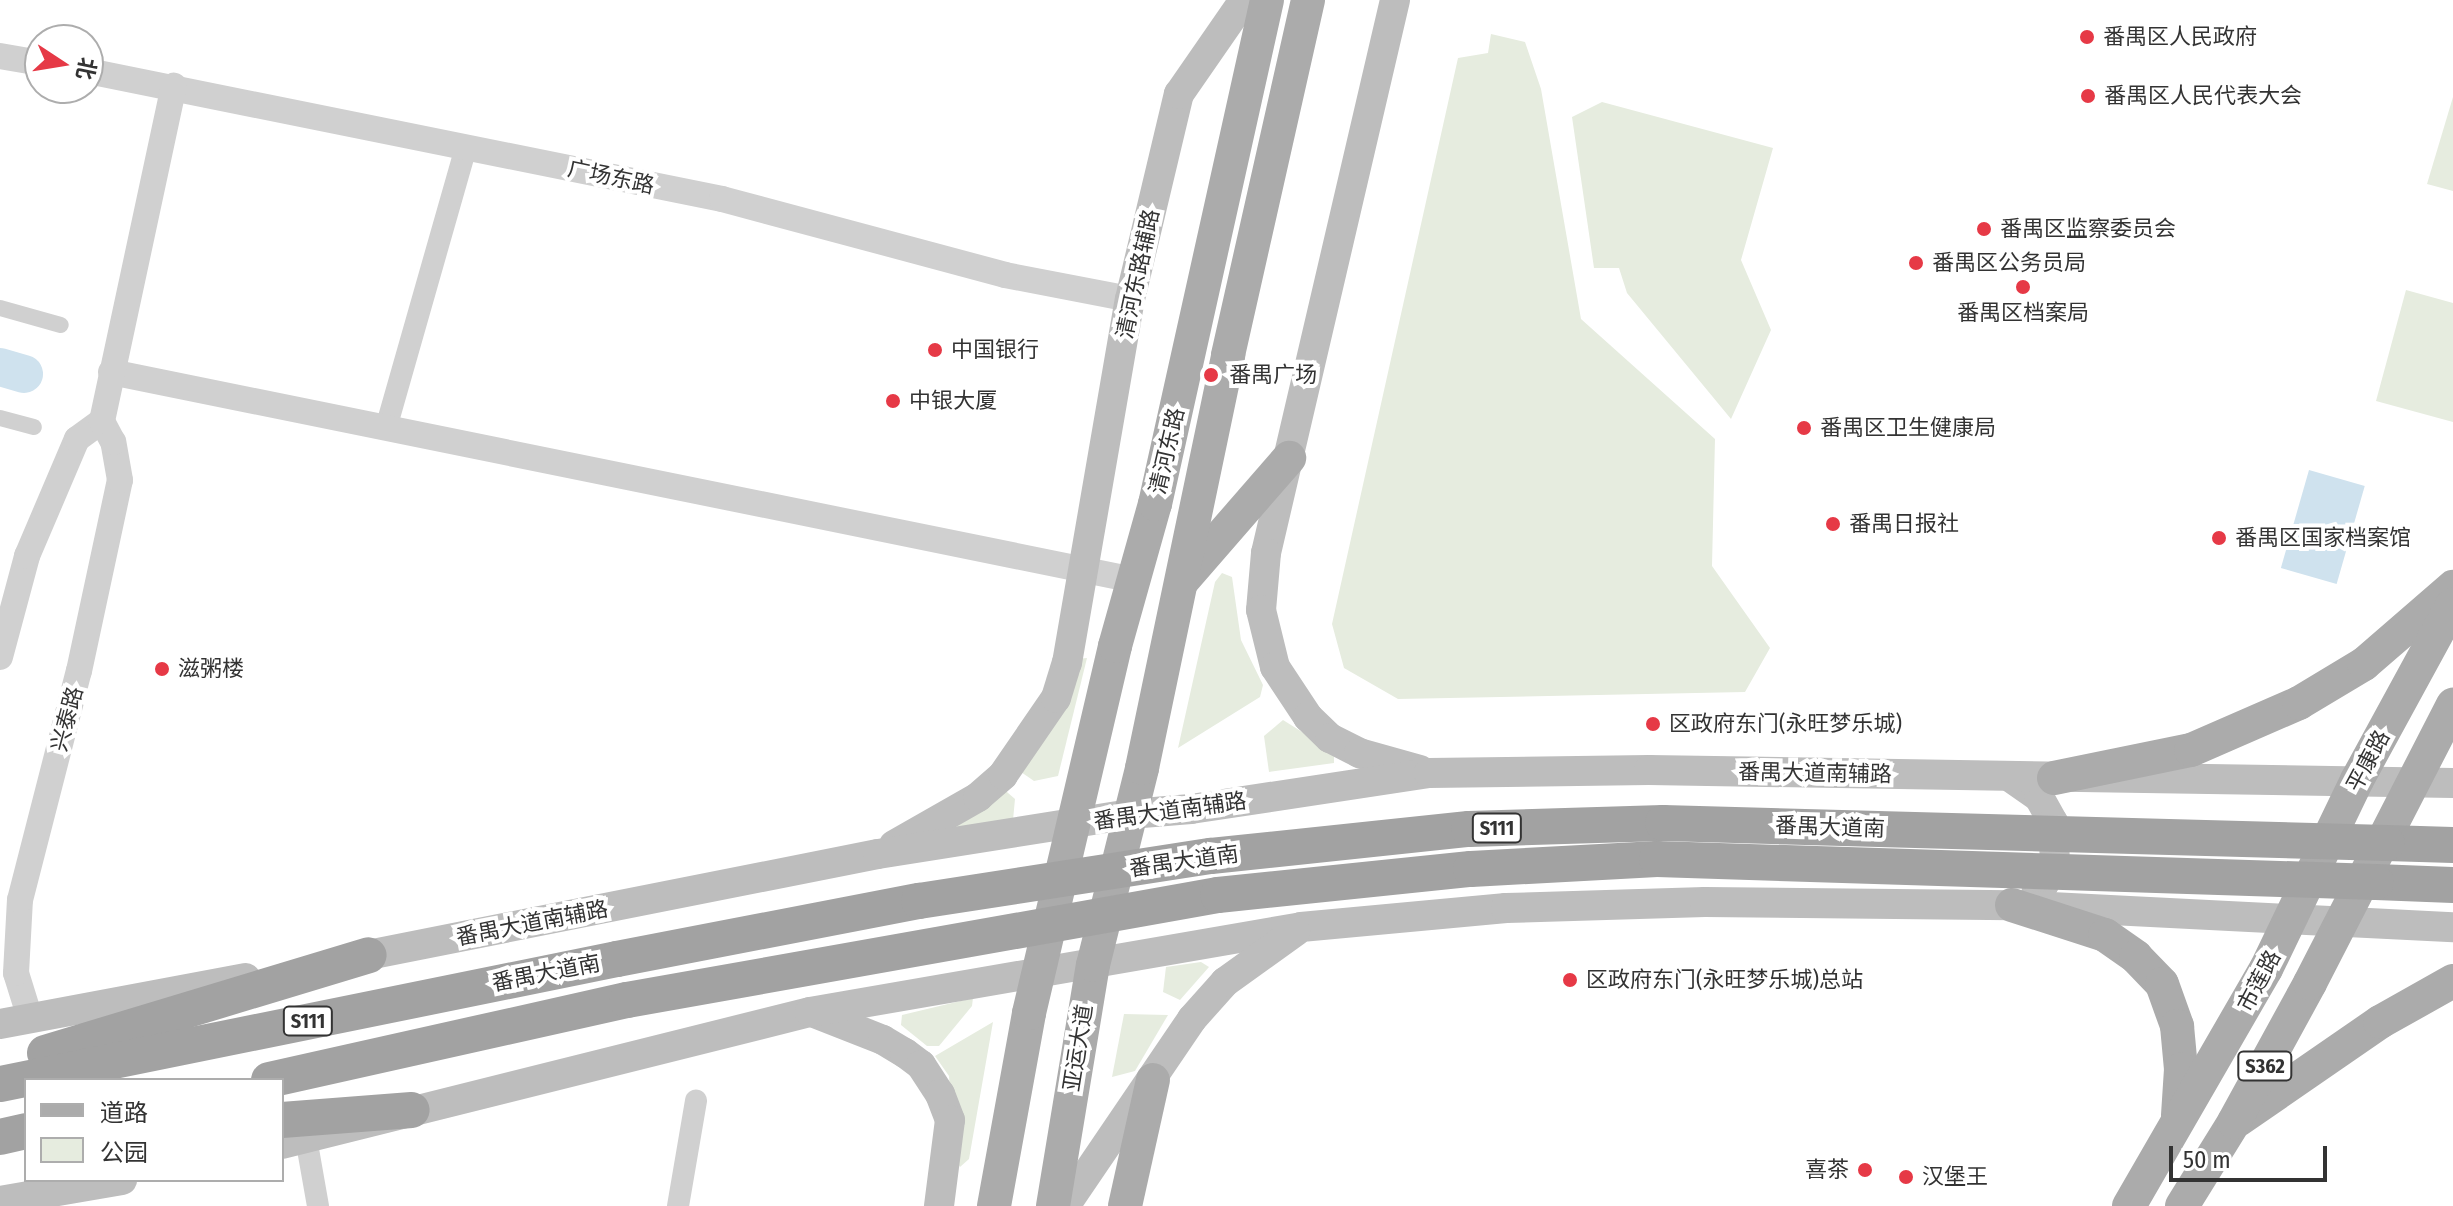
<!DOCTYPE html>
<meta charset="utf-8">
<style>
body{margin:0}
#map{position:relative;width:2453px;height:1206px;overflow:hidden;background:#fff;font-family:"Fira Sans Condensed","Noto Sans SC",sans-serif}
div>[style]{position:absolute}
.green>*{inset:0;background:#e6ecdf}
.water>*{inset:0;background:#cfe2ee;transform-origin:0 0}
.river>*{height:38px;margin:-19px;padding:0 19px;transform-origin:19px;border-radius:19px;background:#cfe2ee}
.pedestrian>*{height:16px;margin:-8px;padding:0 8px;transform-origin:8px;border-radius:8px;background:#d0d0d0}
.minor>*{height:22px;margin:-11px;padding:0 11px;transform-origin:11px;border-radius:11px;background:#d0d0d0}
.tertiary>*{height:26px;margin:-13px;padding:0 13px;transform-origin:13px;border-radius:13px;background:#d0d0d0}
.secondary>*{height:30px;margin:-15px;padding:0 15px;transform-origin:15px;border-radius:15px;background:#bdbdbd}
.primary>*{height:34px;margin:-17px;padding:0 17px;transform-origin:17px;border-radius:17px;background:#ababab}
.trunk>*{height:36px;margin:-18px;padding:0 18px;transform-origin:18px;border-radius:18px;background:#a2a2a2}
.trunk-bridge>*{height:36px;margin:-18px;padding:0 18px;transform-origin:18px;border-radius:18px;background:#a2a2a2}
.dots>*{width:22px;height:22px;translate:-50% -50%;box-sizing:border-box;border:4px solid #fff;border-radius:50%}
span{translate:-50% -50%;white-space:nowrap;text-align:center;line-height:1.15;-webkit-text-stroke:8px #fff;paint-order:stroke}
.shield-label span{padding:2px 6px;background:#fff;border:2px solid;border-radius:6px;-webkit-text-stroke-width:0}
.shield-label{font-size:20px;color:#333;font-weight:700}
.poi-label{font-size:22px;color:#333}
.left{translate:0 -50%;text-align:left}
.right{translate:-100% -50%;text-align:right}
.street-label{font-size:22px;color:#333}
.legend{position:absolute;left:24px;top:1078px;width:260px;height:104px;box-sizing:border-box;background:#fff;border:2px solid #adadad;margin:0;padding:10px 14px;list-style:none;font-size:24px;color:#333}
.legend li{display:flex;align-items:center;gap:16px;height:40px}
.legend b{width:40px;border:2px solid #adadad}
.north{position:absolute;left:24px;top:24px;width:80px;height:80px;box-sizing:border-box;background:#fff;border:2px solid #adadad;border-radius:50%;rotate:102deg;font-size:22px;font-weight:700;line-height:32px;text-align:center;color:#333}
.north::after{content:'';display:block;margin:auto;width:28px;height:36px;background:#e63946;clip-path:polygon(50% 0,100% 100%,50% 72%,0 100%)}
.scale{position:absolute;left:2169px;top:1146px;width:158px;height:36px;box-sizing:border-box;border:4px solid #333;border-top:0;padding-left:10px;font-size:24px;line-height:28px;white-space:nowrap;color:#333;-webkit-text-stroke:6px #fff;paint-order:stroke}
</style>
<div id="map">
<div class="green">
<div style="clip-path:polygon(1491px 34px,1525px 42px,1541px 89px,1581px 319px,1715px 439px,1712px 566px,1770px 648px,1745px 692px,1398px 699px,1344px 668px,1332px 624px,1458px 58px,1488px 53px)"></div>
<div style="clip-path:polygon(2453px 97px,2453px 191px,2427px 184px)"></div>
<div style="clip-path:polygon(1602px 102px,1773px 148px,1741px 260px,1771px 330px,1731px 419px,1627px 293px,1619px 268px,1594px 268px,1572px 117px)"></div>
<div style="clip-path:polygon(2406px 290px,2453px 303px,2453px 422px,2376px 401px)"></div>
<div style="clip-path:polygon(1222px 573px,1232px 577px,1241px 640px,1263px 685px,1260px 697px,1178px 748px,1215px 582px)"></div>
<div style="clip-path:polygon(1087px 658px,1058px 776px,1034px 781px,1021px 772px,1076px 659px)"></div>
<div style="clip-path:polygon(1283px 720px,1334px 752px,1334px 763px,1269px 772px,1264px 736px)"></div>
<div style="clip-path:polygon(1000px 786px,1015px 799px,1013px 820px,939px 837px)"></div>
<div style="clip-path:polygon(1201px 962px,1209px 967px,1180px 1000px,1163px 992px,1166px 967px)"></div>
<div style="clip-path:polygon(973px 998px,972px 1006px,939px 1046px,927px 1046px,901px 1025px,902px 1015px)"></div>
<div style="clip-path:polygon(1124px 1014px,1168px 1015px,1135px 1071px,1112px 1077px)"></div>
<div style="clip-path:polygon(993px 1022px,969px 1159px,960px 1167px,954px 1157px,949px 1076px,935px 1056px)"></div>
</div>
<div class="water">
<div style="left:2309px;top:470px;width:58px;height:102px;rotate:16deg"></div>
</div>
<div class="river">
<div style="left:0;top:367px;width:25px;rotate:16deg"></div>
</div>
<div class="pedestrian">
<div style="left:0;top:308px;width:63px;rotate:15.6deg"></div>
<div style="left:0;top:418px;width:35px;rotate:15deg"></div>
</div>
<div class="minor">
<div style="left:386px;top:428px;width:292px;rotate:-74.1deg"></div>
<div style="left:306px;top:1138px;width:69px;rotate:80deg"></div>
<div style="left:678px;top:1206px;width:107px;rotate:-80.3deg"></div>
</div>
<div class="tertiary">
<div style="left:0;top:56px;width:41px;rotate:9.9deg"></div>
<div style="left:88px;top:71px;width:647px;rotate:11.41deg"></div>
<div style="left:722px;top:199px;width:293px;rotate:15deg"></div>
<div style="left:1005px;top:275px;width:127px;rotate:10.9deg"></div>
<div style="left:111px;top:372px;width:1044px;rotate:11.49deg"></div>
<div style="left:0;top:657px;width:105px;rotate:-75deg"></div>
<div style="left:27px;top:556px;width:127px;rotate:-66.9deg"></div>
<div style="left:77px;top:439px;width:31px;rotate:-36deg"></div>
<div style="left:30px;top:1018px;width:47px;rotate:-107.3deg"></div>
<div style="left:16px;top:973px;width:73px;rotate:-86.9deg"></div>
<div style="left:20px;top:900px;width:236px;rotate:-75.6deg"></div>
<div style="left:79px;top:671px;width:195px;rotate:-77.9deg"></div>
<div style="left:120px;top:480px;width:39px;rotate:-100deg"></div>
<div style="left:113px;top:442px;width:24px;rotate:-118deg"></div>
<div style="left:102px;top:421px;width:343px;rotate:-77.9deg"></div>
</div>
<div class="secondary">
<div style="left:1395px;top:0;width:568px;rotate:103.13deg"></div>
<div style="left:1266px;top:553px;width:57px;rotate:95deg"></div>
<div style="left:1261px;top:610px;width:59px;rotate:76.2deg"></div>
<div style="left:1275px;top:667px;width:60px;rotate:56.6deg"></div>
<div style="left:1308px;top:717px;width:30px;rotate:44deg"></div>
<div style="left:1330px;top:738px;width:33px;rotate:27deg"></div>
<div style="left:1359px;top:753px;width:63px;rotate:15.6deg"></div>
<div style="left:2010px;top:777px;width:35px;rotate:35deg"></div>
<div style="left:2039px;top:797px;width:29px;rotate:61deg"></div>
<div style="left:2053px;top:822px;width:41px;rotate:87.2deg"></div>
<div style="left:2055px;top:863px;width:24px;rotate:118deg"></div>
<div style="left:2044px;top:884px;width:9px;rotate:144deg"></div>
<div style="left:894px;top:845px;width:97px;rotate:-29.7deg"></div>
<div style="left:978px;top:797px;width:33px;rotate:-41deg"></div>
<div style="left:1003px;top:775px;width:93px;rotate:-55.5deg"></div>
<div style="left:1056px;top:698px;width:37px;rotate:-73deg"></div>
<div style="left:1067px;top:663px;width:369px;rotate:-80.2deg"></div>
<div style="left:1130px;top:299px;width:211px;rotate:-76.6deg"></div>
<div style="left:1179px;top:94px;width:114px;rotate:-55.3deg"></div>
<div style="left:348px;top:959px;width:540px;rotate:-11.21deg"></div>
<div style="left:878px;top:854px;width:255px;rotate:-9deg"></div>
<div style="left:1130px;top:814px;width:61px;rotate:-4.7deg"></div>
<div style="left:1191px;top:809px;width:241px;rotate:-8.6deg"></div>
<div style="left:1429px;top:773px;width:220px;rotate:-0.8deg"></div>
<div style="left:1649px;top:770px;width:804px;rotate:0.93deg"></div>
<div style="left:812px;top:1012px;width:76px;rotate:21.5deg"></div>
<div style="left:883px;top:1040px;width:26px;rotate:31deg"></div>
<div style="left:905px;top:1053px;width:20px;rotate:37deg"></div>
<div style="left:921px;top:1065px;width:35px;rotate:57deg"></div>
<div style="left:940px;top:1094px;width:28px;rotate:69deg"></div>
<div style="left:950px;top:1120px;width:87px;rotate:97.3deg"></div>
<div style="left:0;top:1024px;width:250px;rotate:-10.6deg"></div>
<div style="left:282px;top:1144px;width:544px;rotate:-14.04deg"></div>
<div style="left:810px;top:1012px;width:498px;rotate:-9.8deg"></div>
<div style="left:1301px;top:927px;width:206px;rotate:-5.3deg"></div>
<div style="left:1506px;top:908px;width:199px;rotate:-1.7deg"></div>
<div style="left:1705px;top:902px;width:307px;rotate:0.6deg"></div>
<div style="left:2012px;top:905px;width:442px;rotate:2.9deg"></div>
<div style="left:0;top:1201px;width:124px;rotate:-9.8deg"></div>
<div style="left:1065px;top:1206px;width:226px;rotate:-55.8deg"></div>
<div style="left:1192px;top:1019px;width:50px;rotate:-48.3deg"></div>
<div style="left:1225px;top:982px;width:87px;rotate:-35.7deg"></div>
</div>
<div class="primary">
<div style="left:1183px;top:580px;width:162px;rotate:-49deg"></div>
<div style="left:2054px;top:778px;width:140px;rotate:-11.6deg"></div>
<div style="left:2191px;top:750px;width:118px;rotate:-23.5deg"></div>
<div style="left:2299px;top:703px;width:76px;rotate:-31deg"></div>
<div style="left:2364px;top:664px;width:118px;rotate:-40.9deg"></div>
<div style="left:2012px;top:905px;width:98px;rotate:17.9deg"></div>
<div style="left:2105px;top:935px;width:38px;rotate:35deg"></div>
<div style="left:2136px;top:957px;width:37px;rotate:46deg"></div>
<div style="left:2162px;top:984px;width:45px;rotate:70.3deg"></div>
<div style="left:2177px;top:1026px;width:43px;rotate:84.7deg"></div>
<div style="left:2181px;top:1069px;width:47px;rotate:93.7deg"></div>
<div style="left:2238px;top:1120px;width:173px;rotate:-34.6deg"></div>
<div style="left:2380px;top:1022px;width:84px;rotate:-29.3deg"></div>
<div style="left:994px;top:1206px;width:196px;rotate:-79.7deg"></div>
<div style="left:1029px;top:1013px;width:377px;rotate:-76.8deg"></div>
<div style="left:1115px;top:646px;width:148px;rotate:-74.3deg"></div>
<div style="left:1155px;top:504px;width:516px;rotate:-77.47deg"></div>
<div style="left:1053px;top:1206px;width:244px;rotate:-80.6deg"></div>
<div style="left:1093px;top:965px;width:203px;rotate:-76deg"></div>
<div style="left:1142px;top:768px;width:422px;rotate:-78.2deg"></div>
<div style="left:1228px;top:355px;width:364px;rotate:-77.3deg"></div>
<div style="left:1125px;top:1206px;width:129px;rotate:-77.5deg"></div>
<div style="left:2129px;top:1206px;width:274px;rotate:-60deg"></div>
<div style="left:2266px;top:969px;width:210px;rotate:-64.3deg"></div>
<div style="left:2357px;top:780px;width:200px;rotate:-61.4deg"></div>
<div style="left:2182px;top:1206px;width:99px;rotate:-58.2deg"></div>
<div style="left:2234px;top:1122px;width:158px;rotate:-61.3deg"></div>
<div style="left:2310px;top:983px;width:313px;rotate:-62.8deg"></div>
</div>
<div class="trunk">
<div style="left:2387px;top:843px;width:66px;rotate:1.7deg"></div>
<div style="left:2376px;top:882px;width:77px;rotate:2.2deg"></div>
<div style="left:45px;top:1053px;width:338px;rotate:-16.8deg"></div>
<div style="left:269px;top:1080px;width:367px;rotate:-12.6deg"></div>
<div style="left:0;top:1084px;width:630px;rotate:-11.45deg"></div>
<div style="left:282px;top:1120px;width:130px;rotate:-4.4deg"></div>
<div style="left:0;top:1137px;width:27px;rotate:-13deg"></div>
</div>
<div class="trunk-bridge">
<div style="left:617px;top:959px;width:308px;rotate:-10.9deg"></div>
<div style="left:919px;top:901px;width:295px;rotate:-8.8deg"></div>
<div style="left:1211px;top:856px;width:259px;rotate:-6deg"></div>
<div style="left:1469px;top:829px;width:194px;rotate:-1.8deg"></div>
<div style="left:1663px;top:823px;width:724px;rotate:1.58deg"></div>
<div style="left:627px;top:1000px;width:600px;rotate:-10.07deg"></div>
<div style="left:1218px;top:895px;width:254px;rotate:-5.9deg"></div>
<div style="left:1471px;top:869px;width:186px;rotate:-3.1deg"></div>
<div style="left:1657px;top:859px;width:719px;rotate:1.83deg"></div>
</div>
<div class="dots">
<div style="left:2087px;top:37px;background:#e63946"></div>
<div style="left:2088px;top:96px;background:#e63946"></div>
<div style="left:1984px;top:229px;background:#e63946"></div>
<div style="left:1916px;top:263px;background:#e63946"></div>
<div style="left:2023px;top:287px;background:#e63946"></div>
<div style="left:935px;top:350px;background:#e63946"></div>
<div style="left:1211px;top:375px;background:#e63946"></div>
<div style="left:893px;top:401px;background:#e63946"></div>
<div style="left:1804px;top:428px;background:#e63946"></div>
<div style="left:1833px;top:524px;background:#e63946"></div>
<div style="left:2219px;top:538px;background:#e63946"></div>
<div style="left:162px;top:669px;background:#e63946"></div>
<div style="left:1653px;top:724px;background:#e63946"></div>
<div style="left:1570px;top:980px;background:#e63946"></div>
<div style="left:1865px;top:1170px;background:#e63946"></div>
<div style="left:1906px;top:1177px;background:#e63946"></div>
</div>
<div class="shield-label">
<span style="left:1497px;top:828px">S111</span>
<span style="left:308px;top:1021px">S111</span>
<span style="left:2265px;top:1066px">S362</span>
</div>
<div class="poi-label">
<span class="left" style="left:2103px;top:37px">番禺区人民政府</span>
<span class="left" style="left:2104px;top:96px">番禺区人民代表大会</span>
<span class="left" style="left:2000px;top:229px">番禺区监察委员会</span>
<span class="left" style="left:1932px;top:263px">番禺区公务员局</span>
<span style="left:2023px;top:313px">番禺区档案局</span>
<span class="left" style="left:951px;top:350px">中国银行</span>
<span class="left" style="left:1229px;top:375px">番禺广场</span>
<span class="left" style="left:909px;top:401px">中银大厦</span>
<span class="left" style="left:1820px;top:428px">番禺区卫生健康局</span>
<span class="left" style="left:1849px;top:524px">番禺日报社</span>
<span class="left" style="left:2235px;top:538px">番禺区国家档案馆</span>
<span class="left" style="left:178px;top:669px">滋粥楼</span>
<span class="left" style="left:1669px;top:724px">区政府东门(永旺梦乐城)</span>
<span class="left" style="left:1586px;top:980px">区政府东门(永旺梦乐城)总站</span>
<span class="right" style="left:1849px;top:1170px">喜茶</span>
<span class="left" style="left:1922px;top:1177px">汉堡王</span>
</div>
<div class="street-label">
<span style="left:611px;top:177px;rotate:12deg">广场东路</span>
<span style="left:1138px;top:274px;rotate:-78deg">清河东路辅路</span>
<span style="left:1167px;top:451px;rotate:-77deg">清河东路</span>
<span style="left:67px;top:719px;rotate:-75deg">兴泰路</span>
<span style="left:2368px;top:761px;rotate:-62deg">平康路</span>
<span style="left:1815px;top:773px;rotate:1deg">番禺大道南辅路</span>
<span style="left:1170px;top:811px;rotate:-8deg">番禺大道南辅路</span>
<span style="left:1830px;top:827px;rotate:2deg">番禺大道南</span>
<span style="left:1184px;top:861px;rotate:-8deg">番禺大道南</span>
<span style="left:532px;top:923px;rotate:-11deg">番禺大道南辅路</span>
<span style="left:546px;top:973px;rotate:-11deg">番禺大道南</span>
<span style="left:2259px;top:981px;rotate:-62deg">市莲路</span>
<span style="left:1078px;top:1048px;rotate:-81deg">亚运大道</span>
</div>
<ul class="legend">
<li><b style="height:10px;background:#ababab"></b>道路</li>
<li><b style="height:22px;background:#e6ecdf"></b>公园</li>
</ul>
<div class="north">北</div>
<div class="scale">50 m</div>
</div>
